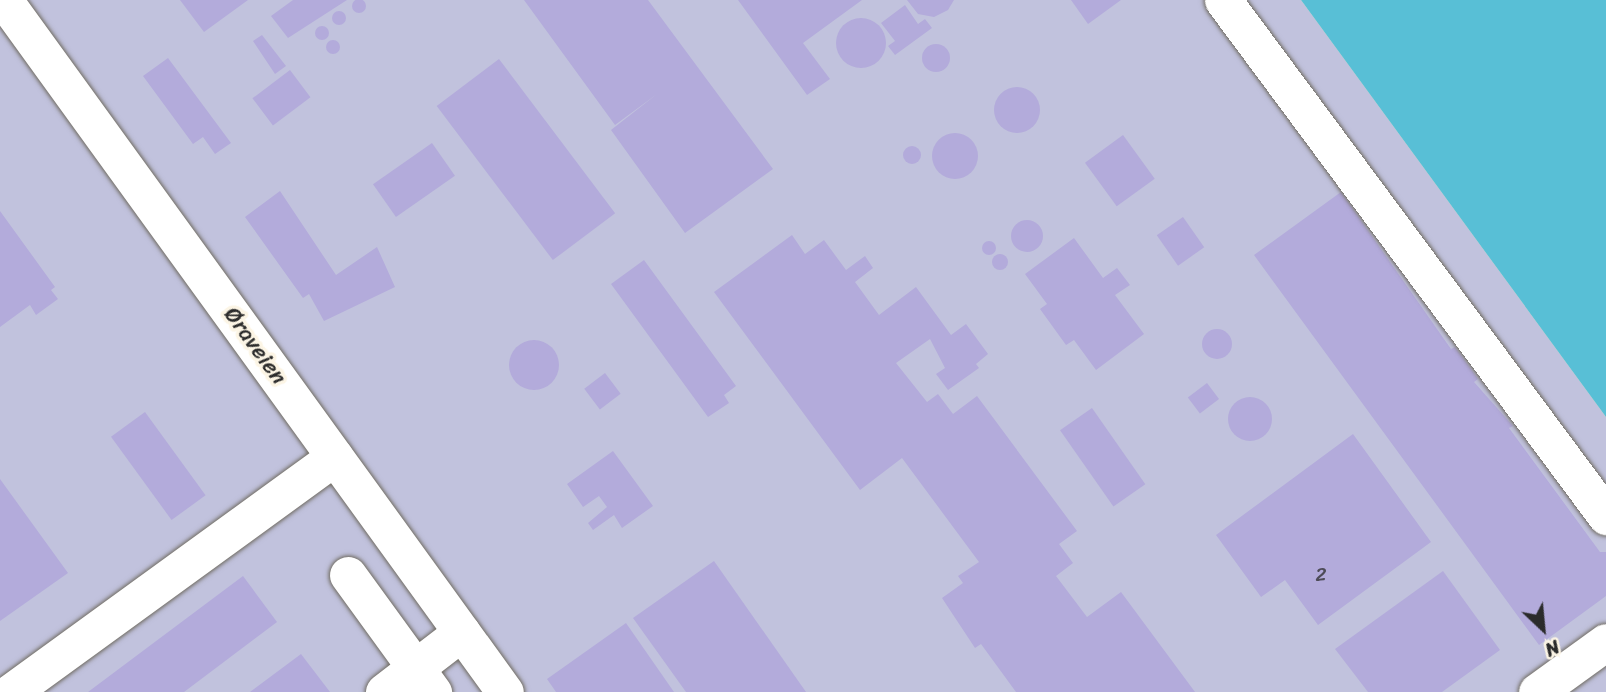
<!DOCTYPE html>
<meta charset="utf-8">
<style>
body{margin:0}
#map{position:relative;width:1606px;height:692px;overflow:hidden;background:#f0e6c7;font-family:Sriracha,sans-serif}
div>[style]{position:absolute}
.industrial>*{inset:0;background:#c1c2dd}
.water>*{inset:0;background:#58bfd6}
.building>*{inset:0;background:#b3abdb;transform-origin:0 0}
.round{border-radius:50%}
.roads{filter:drop-shadow(0 0 2px #706c62) drop-shadow(0 0 2px #706c62)}
.minor>*{height:37px;margin:-18.5px;padding:0 18.5px;transform-origin:18.5px;border-radius:18.5px;background:#fff}
span{translate:-50% -50%;white-space:nowrap;text-align:center;line-height:1.15;-webkit-text-stroke:7px #fcf5e5;paint-order:stroke}
.number-label{font-size:19px;color:#4d4b57}
.number-label span{-webkit-text-stroke-width:0}
.street-label{font-size:23px;color:#2b2b2b}
.north{position:absolute;left:1508px;top:594px;width:70px;height:70px;-webkit-text-stroke:5px #fcf5e5;paint-order:stroke;rotate:154deg;font-size:19px;font-weight:700;line-height:28px;text-align:center;color:#2b2b2b}
.north::after{content:'';display:block;margin:auto;width:24px;height:32px;background:#2b2b2b;clip-path:polygon(50% 0,100% 100%,50% 72%,0 100%)}
</style>
<div id="map">
<div class="industrial">
<div style="clip-path:polygon(0 0,1301px 0,1606px 417px,1606px 692px,0 692px)"></div>
</div>
<div class="water">
<div style="clip-path:polygon(1301px 0,1606px 0,1606px 417px)"></div>
</div>
<div class="building">
<div class="round" style="left:352px;top:-1px;width:14px;height:14px"></div>
<div style="clip-path:polygon(180px 0,248px 0,204px 32px)"></div>
<div style="clip-path:polygon(293px 0,347px 0,288px 38px,271px 16px)"></div>
<div style="clip-path:polygon(524px 0,648px 0,773px 169px,685px 233px,611px 130px,657px 94px,615px 125px)"></div>
<div style="clip-path:polygon(738px 0,862px 0,803px 43px,830px 79px,807px 95px)"></div>
<div style="clip-path:polygon(907px 0,954px 0,948px 10px,934px 17px,918px 14px)"></div>
<div style="clip-path:polygon(1071px 0,1121px 0,1088px 24px)"></div>
<div style="clip-path:polygon(905px 5px,918px 24px,925px 19px,932px 28px,895px 55px,888px 46px,895px 41px,881px 23px)"></div>
<div class="round" style="left:332px;top:11px;width:14px;height:14px"></div>
<div class="round" style="left:836px;top:18px;width:50px;height:50px"></div>
<div class="round" style="left:315px;top:26px;width:14px;height:14px"></div>
<div style="clip-path:polygon(262px 35px,286px 66px,275px 74px,253px 41px)"></div>
<div class="round" style="left:326px;top:40px;width:14px;height:14px"></div>
<div class="round" style="left:922px;top:44px;width:28px;height:28px"></div>
<div style="clip-path:polygon(168px 58px,231px 143px,215px 154px,203px 137px,193px 144px,143px 76px)"></div>
<div style="left:499px;top:59px;width:193px;height:78px;rotate:53deg"></div>
<div style="left:290px;top:70px;width:34px;height:47px;rotate:53deg"></div>
<div class="round" style="left:994px;top:87px;width:46px;height:46px"></div>
<div class="round" style="left:932px;top:133px;width:46px;height:46px"></div>
<div style="left:1123px;top:135px;width:54px;height:47px;rotate:54deg"></div>
<div style="left:432px;top:143px;width:40px;height:72px;rotate:55deg"></div>
<div class="round" style="left:903px;top:146px;width:18px;height:18px"></div>
<div style="clip-path:polygon(280px 191px,336px 275px,377px 247px,395px 287px,324px 321px,309px 294px,303px 298px,245px 217px)"></div>
<div style="clip-path:polygon(1341px 192px,1451px 349px,1455px 347px,1478px 379px,1474px 382px,1513px 426px,1509px 428px,1600px 552px,1606px 552px,1606px 596px,1539px 645px,1254px 255px)"></div>
<div style="clip-path:polygon(0 211px,55px 287px,51px 290px,58px 299px,36px 315px,30px 305px,0 327px)"></div>
<div style="left:1183px;top:217px;width:37px;height:32px;rotate:55deg"></div>
<div class="round" style="left:1011px;top:220px;width:32px;height:32px"></div>
<div style="clip-path:polygon(792px 235px,805px 254px,824px 240px,846px 270px,865px 256px,873px 268px,855px 282px,879px 315px,916px 287px,951px 335px,966px 324px,988px 354px,976px 364px,979px 368px,948px 390px,936px 374px,945px 368px,930px 339px,896px 363px,927px 402px,938px 394px,953px 414px,977px 396px,1077px 531px,1059px 544px,1073px 563px,1056px 576px,1087px 617px,1121px 592px,1195px 692px,1016px 692px,981px 644px,975px 648px,942px 598px,963px 583px,958px 576px,979px 562px,902px 458px,860px 490px,714px 292px)"></div>
<div style="clip-path:polygon(1074px 238px,1103px 278px,1117px 268px,1130px 285px,1115px 295px,1144px 334px,1096px 370px,1074px 340px,1066px 345px,1040px 309px,1047px 304px,1025px 274px)"></div>
<div class="round" style="left:982px;top:241px;width:14px;height:14px"></div>
<div class="round" style="left:992px;top:254px;width:16px;height:16px"></div>
<div style="clip-path:polygon(644px 260px,736px 386px,724px 395px,729px 403px,708px 417px,611px 284px)"></div>
<div class="round" style="left:1202px;top:329px;width:30px;height:30px"></div>
<div class="round" style="left:509px;top:340px;width:50px;height:50px"></div>
<div style="left:605px;top:373px;width:26px;height:26px;rotate:53deg"></div>
<div style="left:1207px;top:383px;width:20px;height:24px;rotate:53deg"></div>
<div class="round" style="left:1228px;top:397px;width:44px;height:44px"></div>
<div style="left:1092px;top:408px;width:93px;height:39px;rotate:55deg"></div>
<div style="left:145px;top:412px;width:103px;height:42px;rotate:54deg"></div>
<div style="clip-path:polygon(1353px 434px,1431px 542px,1318px 625px,1285px 580px,1261px 597px,1216px 535px)"></div>
<div style="clip-path:polygon(613px 451px,653px 506px,622px 528px,614px 515px,593px 530px,588px 523px,607px 507px,599px 496px,583px 507px,567px 484px)"></div>
<div style="clip-path:polygon(0 479px,68px 573px,0 621px)"></div>
<div style="clip-path:polygon(714px 561px,806px 692px,686px 692px,633px 618px)"></div>
<div style="clip-path:polygon(1443px 571px,1500px 650px,1442px 692px,1368px 692px,1335px 649px)"></div>
<div style="clip-path:polygon(243px 576px,277px 622px,184px 692px,88px 692px)"></div>
<div style="clip-path:polygon(626px 623px,674px 692px,556px 692px,547px 679px)"></div>
<div style="clip-path:polygon(301px 654px,330px 692px,250px 692px)"></div>
</div>
<div class="roads">
<div class="minor">
<div style="left:4px;top:0;width:854px;rotate:54.1deg"></div>
<div style="left:1223px;top:0;width:643px;rotate:53.42deg"></div>
<div style="left:348px;top:575px;width:145px;rotate:54deg"></div>
<div style="left:11px;top:692px;width:400px;rotate:-36deg"></div>
<div style="left:384px;top:692px;width:98px;rotate:-37.6deg"></div>
<div style="left:1537px;top:692px;width:85px;rotate:-35.9deg"></div>
</div>
</div>
<div class="number-label">
<span style="left:1321px;top:575px">2</span>
</div>
<div class="street-label">
<span style="left:255px;top:346px;rotate:54deg">Øraveien</span>
</div>
<div class="north">N</div>
</div>
